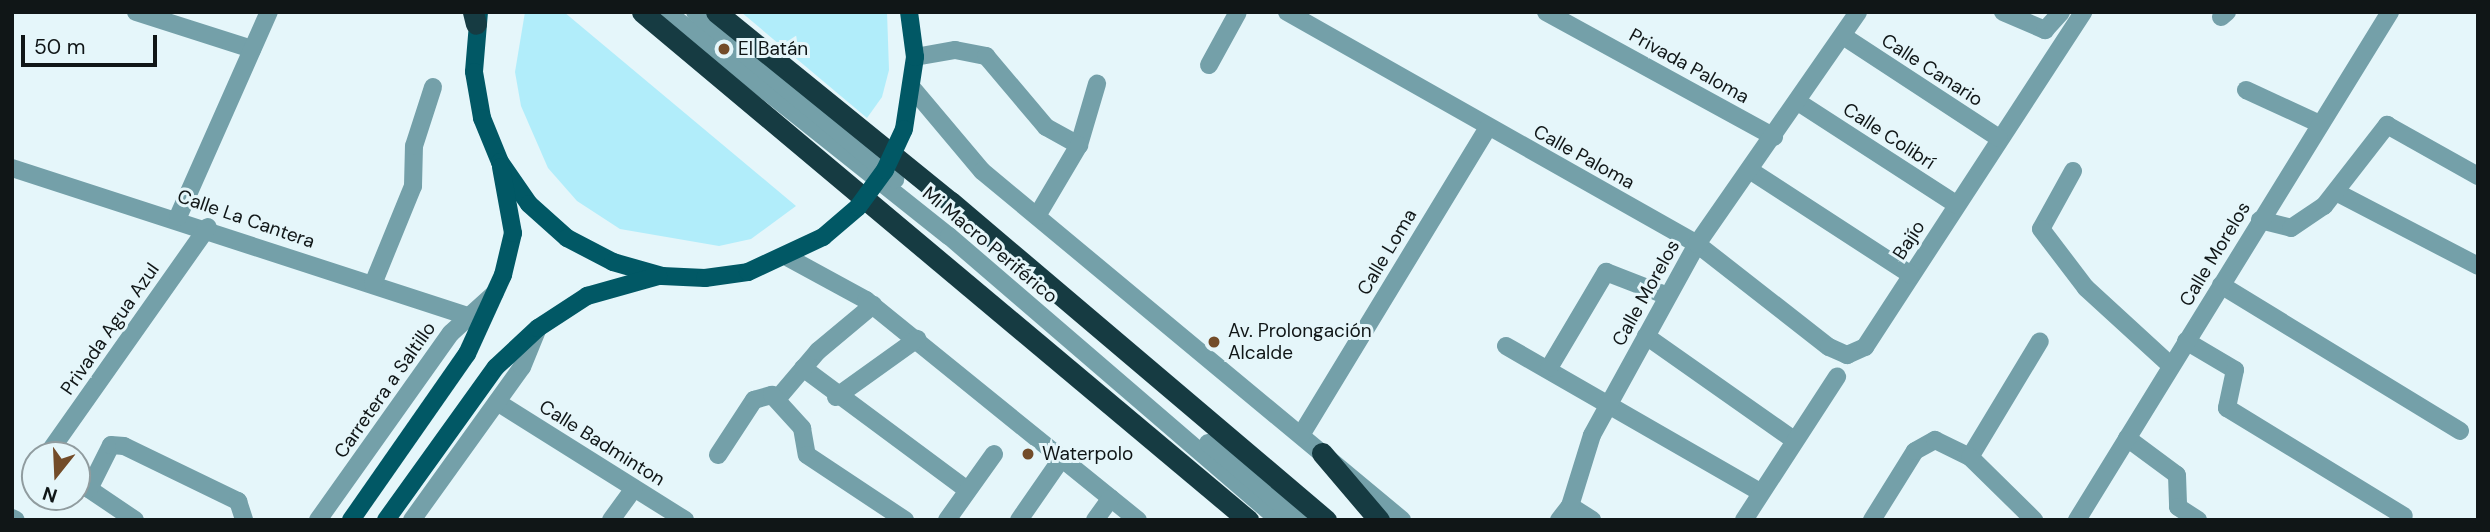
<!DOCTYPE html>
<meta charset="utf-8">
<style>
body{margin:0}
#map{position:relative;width:2490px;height:532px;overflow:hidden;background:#e5f6fa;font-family:"DM Sans",sans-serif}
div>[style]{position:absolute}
.green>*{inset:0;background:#b1edfa}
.minor>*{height:18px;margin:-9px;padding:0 9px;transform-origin:9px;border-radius:9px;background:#74a0a9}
.major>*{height:18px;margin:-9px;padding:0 9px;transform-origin:9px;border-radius:9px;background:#015865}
.highway>*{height:21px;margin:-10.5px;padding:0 10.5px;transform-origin:10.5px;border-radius:10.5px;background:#163b42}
.major-bridge>*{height:18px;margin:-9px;padding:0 9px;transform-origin:9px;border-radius:9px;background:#015865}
.dots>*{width:19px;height:19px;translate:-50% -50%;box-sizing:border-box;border:4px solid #e5f6fa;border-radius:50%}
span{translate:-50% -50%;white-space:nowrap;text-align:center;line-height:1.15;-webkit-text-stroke:6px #e5f6fa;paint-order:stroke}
.poi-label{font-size:19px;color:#101617}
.left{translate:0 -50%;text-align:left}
.street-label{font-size:19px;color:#101617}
.frame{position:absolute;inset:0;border:14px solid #101617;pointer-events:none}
.north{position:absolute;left:21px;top:441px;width:70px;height:70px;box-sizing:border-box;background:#e5f6fa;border:2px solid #909c9f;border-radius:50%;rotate:198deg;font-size:19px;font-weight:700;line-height:28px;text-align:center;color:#101617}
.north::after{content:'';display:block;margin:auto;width:24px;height:32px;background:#734c29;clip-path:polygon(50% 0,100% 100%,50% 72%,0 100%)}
.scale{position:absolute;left:21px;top:35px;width:136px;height:32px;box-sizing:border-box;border:4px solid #101617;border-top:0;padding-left:9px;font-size:21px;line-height:24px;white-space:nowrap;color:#101617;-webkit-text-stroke:5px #e5f6fa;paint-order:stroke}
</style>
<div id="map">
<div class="green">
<div style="clip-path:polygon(525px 12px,564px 12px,796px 206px,751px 239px,719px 246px,620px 229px,577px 201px,548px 168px,521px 106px,515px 72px)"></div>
<div style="clip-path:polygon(741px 12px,887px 12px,889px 70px,882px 97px,867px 118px)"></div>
</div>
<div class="minor">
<div style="left:136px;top:12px;width:122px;rotate:17.7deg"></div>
<div style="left:667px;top:12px;width:360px;rotate:38.5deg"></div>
<div style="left:949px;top:236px;width:435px;rotate:40.7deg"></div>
<div style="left:695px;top:12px;width:261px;rotate:39.9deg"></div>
<div style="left:1287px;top:12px;width:471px;rotate:29.5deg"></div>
<div style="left:1697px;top:244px;width:167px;rotate:38deg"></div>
<div style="left:1829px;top:347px;width:20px;rotate:24deg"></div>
<div style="left:1847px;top:355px;width:20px;rotate:-24deg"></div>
<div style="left:1865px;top:347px;width:400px;rotate:-56.9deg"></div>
<div style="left:1546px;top:12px;width:260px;rotate:28.7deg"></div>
<div style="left:2003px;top:12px;width:46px;rotate:23.2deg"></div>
<div style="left:2045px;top:30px;width:24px;rotate:-48deg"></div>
<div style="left:2221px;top:17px;width:8px;rotate:-40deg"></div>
<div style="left:1843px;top:36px;width:186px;rotate:33.2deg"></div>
<div style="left:915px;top:57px;width:41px;rotate:-9.9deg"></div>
<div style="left:955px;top:50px;width:32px;rotate:11deg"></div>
<div style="left:986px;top:56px;width:93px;rotate:49.8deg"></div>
<div style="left:1046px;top:127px;width:38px;rotate:29deg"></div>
<div style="left:1079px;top:145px;width:64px;rotate:-73.6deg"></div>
<div style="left:1209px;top:65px;width:60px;rotate:-61.3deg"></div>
<div style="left:913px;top:89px;width:107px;rotate:49.9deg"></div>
<div style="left:982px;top:171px;width:546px;rotate:39.72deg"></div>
<div style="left:2246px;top:90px;width:81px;rotate:24.7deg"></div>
<div style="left:1798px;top:102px;width:189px;rotate:32.9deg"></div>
<div style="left:12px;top:168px;width:476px;rotate:18deg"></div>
<div style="left:1751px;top:171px;width:191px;rotate:33deg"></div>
<div style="left:2073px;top:171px;width:66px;rotate:118.9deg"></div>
<div style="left:2041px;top:229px;width:74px;rotate:52.7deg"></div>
<div style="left:2086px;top:288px;width:115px;rotate:42.5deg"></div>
<div style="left:2336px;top:192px;width:160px;rotate:27.5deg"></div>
<div style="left:1037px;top:216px;width:82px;rotate:-59.4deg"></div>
<div style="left:178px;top:217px;width:224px;rotate:-66.1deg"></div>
<div style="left:2260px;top:220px;width:32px;rotate:14deg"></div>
<div style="left:2291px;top:228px;width:40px;rotate:-34deg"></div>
<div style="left:2324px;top:206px;width:103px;rotate:-52.1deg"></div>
<div style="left:2387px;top:125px;width:104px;rotate:29.3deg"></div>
<div style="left:789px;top:258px;width:88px;rotate:28.6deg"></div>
<div style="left:866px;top:300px;width:350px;rotate:39deg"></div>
<div style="left:373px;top:284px;width:106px;rotate:-67.8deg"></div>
<div style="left:413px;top:186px;width:40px;rotate:-88.6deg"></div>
<div style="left:414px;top:146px;width:62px;rotate:-72.1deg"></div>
<div style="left:2221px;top:285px;width:280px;rotate:31.4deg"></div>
<div style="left:1646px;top:336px;width:181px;rotate:35.1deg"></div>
<div style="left:2186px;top:341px;width:57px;rotate:30.6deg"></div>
<div style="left:2235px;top:370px;width:39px;rotate:102deg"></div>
<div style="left:2227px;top:408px;width:207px;rotate:31.4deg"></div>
<div style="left:1506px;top:346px;width:293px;rotate:29.9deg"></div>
<div style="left:803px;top:368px;width:204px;rotate:36.6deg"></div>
<div style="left:1549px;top:368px;width:112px;rotate:-59.3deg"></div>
<div style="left:1606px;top:272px;width:66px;rotate:21.2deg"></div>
<div style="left:836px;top:397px;width:100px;rotate:-35.6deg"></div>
<div style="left:778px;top:398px;width:62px;rotate:-49.6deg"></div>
<div style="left:818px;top:351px;width:72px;rotate:-39.9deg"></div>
<div style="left:497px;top:402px;width:222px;rotate:32.1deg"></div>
<div style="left:1301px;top:435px;width:360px;rotate:-58.7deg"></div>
<div style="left:2127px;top:438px;width:62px;rotate:36.5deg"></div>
<div style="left:2177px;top:475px;width:32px;rotate:88deg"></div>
<div style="left:2178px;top:507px;width:24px;rotate:33deg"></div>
<div style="left:1208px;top:443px;width:119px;rotate:40.2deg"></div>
<div style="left:47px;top:455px;width:279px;rotate:-54.8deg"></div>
<div style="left:718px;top:455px;width:66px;rotate:-56.8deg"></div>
<div style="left:754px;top:400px;width:19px;rotate:-16deg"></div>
<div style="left:772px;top:395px;width:45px;rotate:47.7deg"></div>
<div style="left:802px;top:428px;width:27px;rotate:80deg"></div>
<div style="left:807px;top:455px;width:118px;rotate:33.6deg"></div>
<div style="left:1970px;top:457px;width:135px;rotate:-58.9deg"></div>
<div style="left:1570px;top:506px;width:26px;rotate:32deg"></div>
<div style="left:12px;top:518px;width:4px;rotate:27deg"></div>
<div style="left:135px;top:520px;width:55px;rotate:-146deg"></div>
<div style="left:89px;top:489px;width:49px;rotate:-63.4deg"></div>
<div style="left:111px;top:445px;width:13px;rotate:4deg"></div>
<div style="left:124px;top:446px;width:127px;rotate:25.8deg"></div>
<div style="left:238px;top:501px;width:20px;rotate:72deg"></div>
<div style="left:318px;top:520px;width:229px;rotate:-54.6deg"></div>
<div style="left:451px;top:333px;width:59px;rotate:-42.3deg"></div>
<div style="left:412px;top:520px;width:188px;rotate:-54.3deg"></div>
<div style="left:522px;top:367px;width:42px;rotate:-67.7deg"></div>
<div style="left:611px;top:520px;width:39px;rotate:-54deg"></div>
<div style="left:947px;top:520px;width:81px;rotate:-54.5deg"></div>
<div style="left:1019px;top:520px;width:75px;rotate:-55.3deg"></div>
<div style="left:1095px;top:520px;width:27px;rotate:-54deg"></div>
<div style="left:1559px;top:520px;width:18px;rotate:-52deg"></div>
<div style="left:1570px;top:506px;width:74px;rotate:-72.8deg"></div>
<div style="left:1592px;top:435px;width:218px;rotate:-61.2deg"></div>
<div style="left:1697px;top:244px;width:282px;rotate:-55.2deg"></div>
<div style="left:1744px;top:520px;width:171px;rotate:-57deg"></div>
<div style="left:1872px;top:520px;width:81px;rotate:-58.1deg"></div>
<div style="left:1915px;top:451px;width:23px;rotate:-29deg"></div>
<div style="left:1935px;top:440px;width:39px;rotate:26deg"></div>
<div style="left:1970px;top:457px;width:90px;rotate:44.5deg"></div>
<div style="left:2077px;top:520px;width:597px;rotate:-58.36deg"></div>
</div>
<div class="major">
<div style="left:479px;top:12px;width:60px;rotate:94.8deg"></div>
<div style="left:474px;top:72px;width:47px;rotate:80.1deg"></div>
<div style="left:482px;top:118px;width:48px;rotate:67.8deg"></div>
<div style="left:500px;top:162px;width:51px;rotate:55.4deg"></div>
<div style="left:529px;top:204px;width:51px;rotate:41.8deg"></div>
<div style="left:567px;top:238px;width:52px;rotate:27.6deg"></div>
<div style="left:613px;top:262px;width:51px;rotate:15.9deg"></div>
<div style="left:662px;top:276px;width:43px;rotate:2.7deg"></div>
<div style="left:705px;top:278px;width:43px;rotate:-7.9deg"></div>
<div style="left:748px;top:272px;width:83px;rotate:-25deg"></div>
<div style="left:904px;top:129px;width:73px;rotate:-81.3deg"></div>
<div style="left:915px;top:57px;width:45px;rotate:-97.6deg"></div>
<div style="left:351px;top:520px;width:203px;rotate:-55.1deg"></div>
<div style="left:467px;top:354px;width:87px;rotate:-65.5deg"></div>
<div style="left:503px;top:275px;width:43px;rotate:-76.6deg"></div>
<div style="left:513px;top:233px;width:67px;rotate:-100.3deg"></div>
<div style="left:386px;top:520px;width:188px;rotate:-54.3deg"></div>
<div style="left:496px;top:367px;width:57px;rotate:-42.9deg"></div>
<div style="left:538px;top:328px;width:59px;rotate:-33.1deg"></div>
<div style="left:587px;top:296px;width:74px;rotate:-15.7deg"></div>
</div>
<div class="highway">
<div style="left:473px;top:12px;width:12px;rotate:76deg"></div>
<div style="left:642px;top:12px;width:791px;rotate:39.97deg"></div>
<div style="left:716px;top:12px;width:302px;rotate:39deg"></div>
<div style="left:951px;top:202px;width:492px;rotate:40.3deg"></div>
<div style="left:1322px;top:453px;width:88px;rotate:49.6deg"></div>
</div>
<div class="major-bridge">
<div style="left:823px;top:237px;width:46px;rotate:-40.6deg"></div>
<div style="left:858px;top:207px;width:46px;rotate:-53.9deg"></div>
<div style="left:885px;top:170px;width:45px;rotate:-65.1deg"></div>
</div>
<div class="dots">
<div style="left:724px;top:49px;background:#734c29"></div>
<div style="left:1214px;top:342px;background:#734c29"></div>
<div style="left:1028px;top:454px;background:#734c29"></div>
</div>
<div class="poi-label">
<span class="left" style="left:738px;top:49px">El Batán</span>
<span class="left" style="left:1228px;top:342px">Av. Prolongación<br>Alcalde</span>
<span class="left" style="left:1042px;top:454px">Waterpolo</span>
</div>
<div class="street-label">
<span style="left:1689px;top:66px;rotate:29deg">Privada Paloma</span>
<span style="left:1932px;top:70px;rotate:33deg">Calle Canario</span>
<span style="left:1889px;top:136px;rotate:33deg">Calle Colibrí</span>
<span style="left:1584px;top:157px;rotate:29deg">Calle Paloma</span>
<span style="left:246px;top:219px;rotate:19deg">Calle La Cantera</span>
<span style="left:1909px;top:240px;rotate:-57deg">Bajío</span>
<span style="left:990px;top:245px;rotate:40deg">Mi Macro Periférico</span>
<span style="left:1387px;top:252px;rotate:-59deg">Calle Loma</span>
<span style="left:2215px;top:254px;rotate:-59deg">Calle Morelos</span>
<span style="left:1646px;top:293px;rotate:-61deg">Calle Morelos</span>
<span style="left:110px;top:329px;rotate:-55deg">Privada Agua Azul</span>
<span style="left:385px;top:390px;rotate:-55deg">Carretera a Saltillo</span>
<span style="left:602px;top:443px;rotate:32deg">Calle Badminton</span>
</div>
<div class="frame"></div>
<div class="north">N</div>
<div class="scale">50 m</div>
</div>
